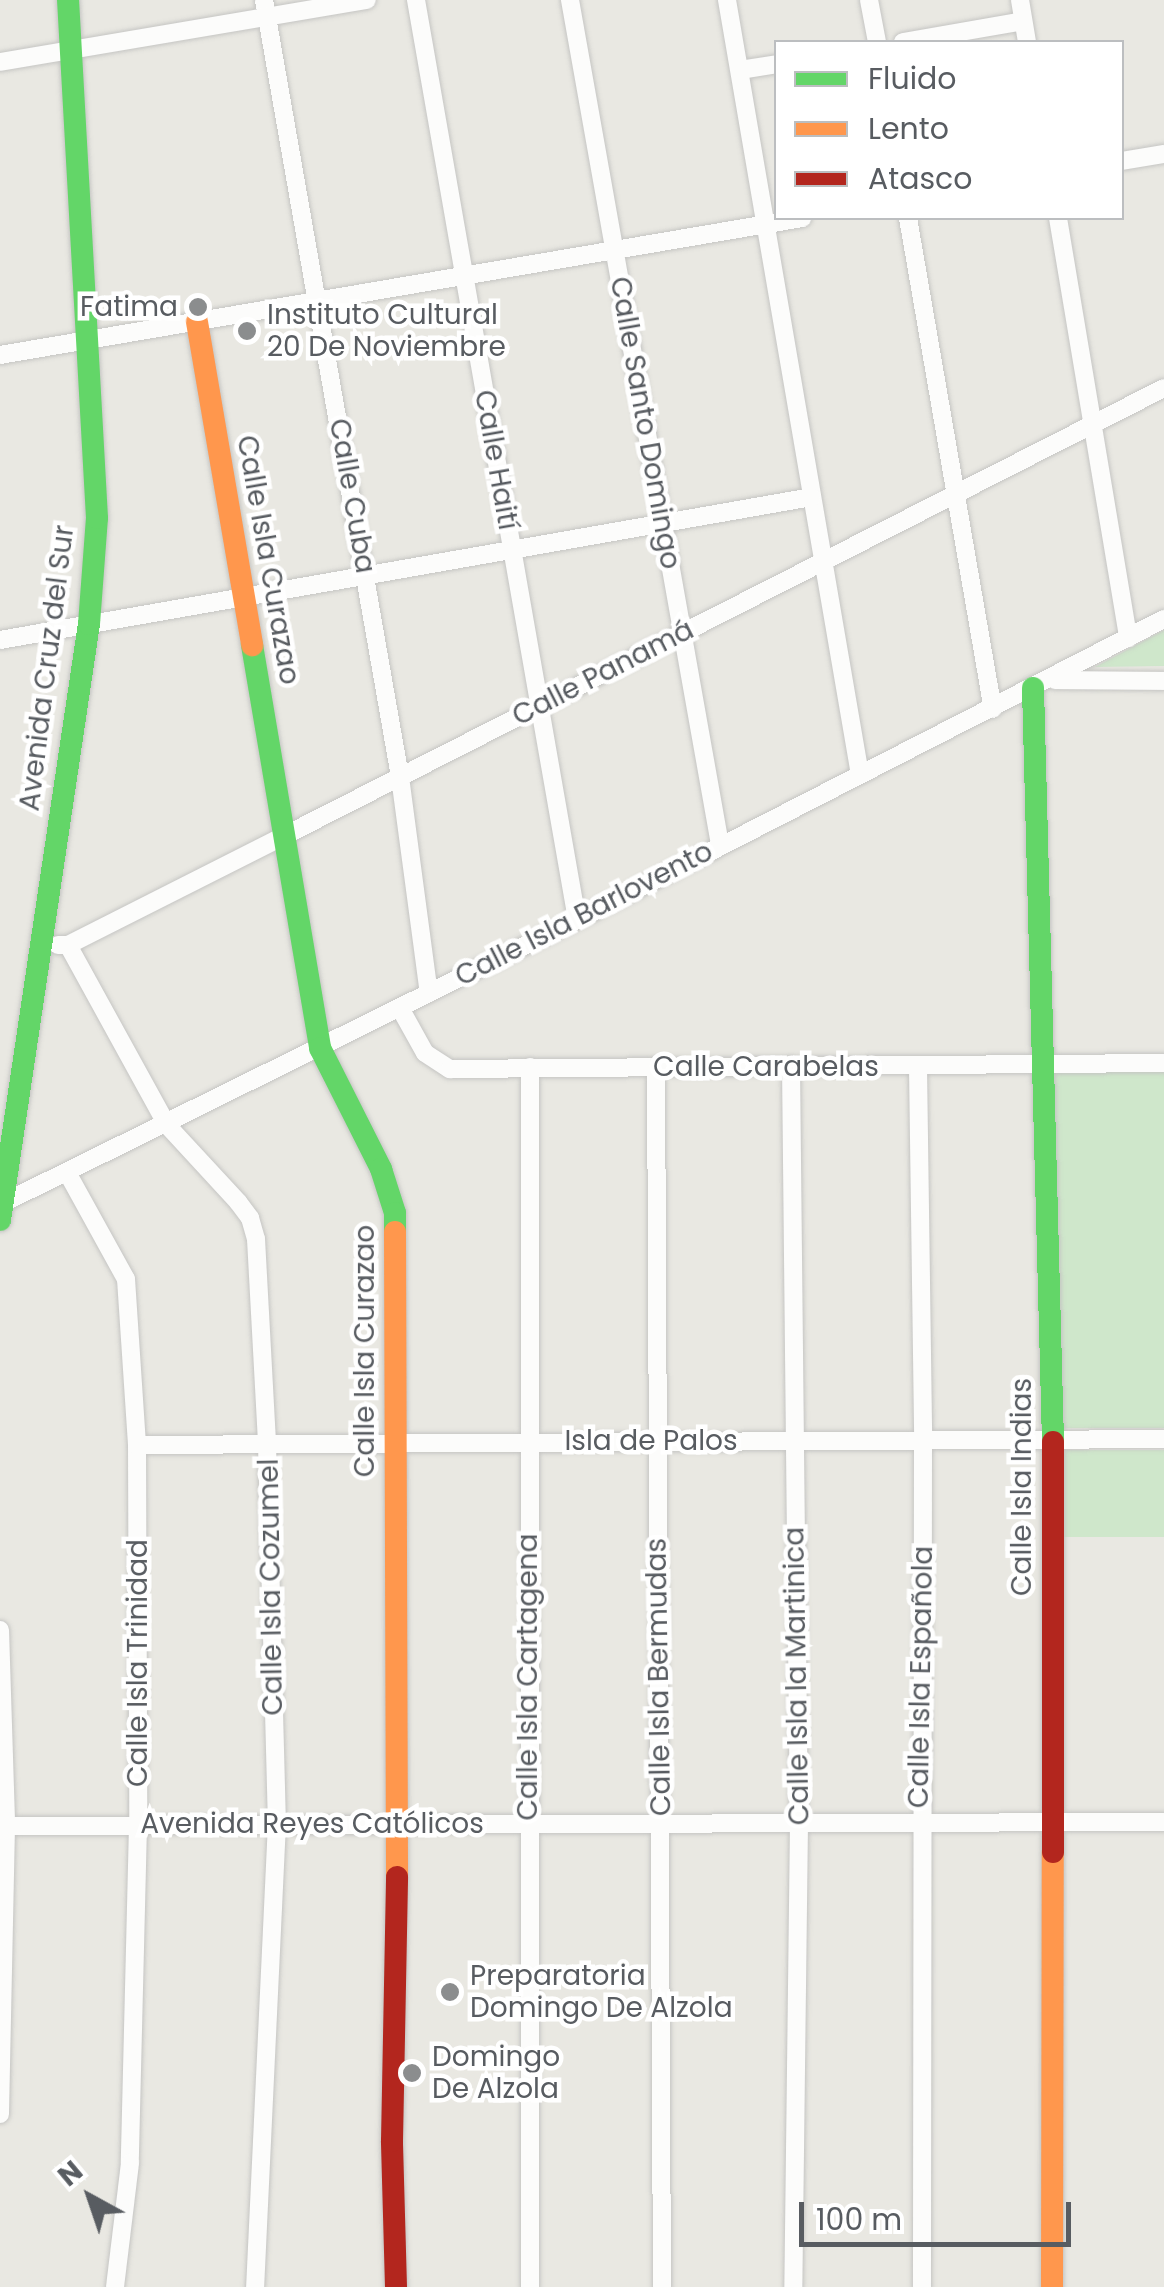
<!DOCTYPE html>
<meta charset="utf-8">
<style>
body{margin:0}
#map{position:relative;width:1164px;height:2287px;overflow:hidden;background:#e9e8e2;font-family:Poppins,sans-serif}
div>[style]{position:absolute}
.green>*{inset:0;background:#cfe7cb;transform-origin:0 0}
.roads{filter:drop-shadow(0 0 2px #c5c5c3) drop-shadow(0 0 2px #c5c5c3)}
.street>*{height:18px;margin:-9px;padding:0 9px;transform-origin:9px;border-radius:9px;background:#fcfcfb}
.fast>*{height:22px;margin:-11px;padding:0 11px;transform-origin:11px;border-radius:11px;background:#63d668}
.slow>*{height:22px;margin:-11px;padding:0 11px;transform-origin:11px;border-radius:11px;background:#ff974d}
.jam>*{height:22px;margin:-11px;padding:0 11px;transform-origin:11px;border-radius:11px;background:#b3261e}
.dots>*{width:28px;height:28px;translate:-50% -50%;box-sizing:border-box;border:5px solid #fff;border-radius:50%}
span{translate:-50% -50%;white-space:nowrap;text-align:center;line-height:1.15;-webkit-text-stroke:9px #fff;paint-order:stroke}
.poi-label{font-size:28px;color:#585c61}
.right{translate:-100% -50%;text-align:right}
.left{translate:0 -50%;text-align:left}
.street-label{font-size:28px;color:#585c61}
.legend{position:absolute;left:774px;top:40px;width:350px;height:180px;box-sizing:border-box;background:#fff;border:2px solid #bcbec0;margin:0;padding:12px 18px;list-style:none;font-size:30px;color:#585c61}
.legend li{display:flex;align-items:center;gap:20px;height:50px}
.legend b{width:50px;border:2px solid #bcbec0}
.north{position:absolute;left:40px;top:2147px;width:100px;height:100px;-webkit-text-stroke:8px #fff;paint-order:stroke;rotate:320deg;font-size:28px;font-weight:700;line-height:40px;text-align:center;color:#585c61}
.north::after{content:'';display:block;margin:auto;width:35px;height:45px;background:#585c61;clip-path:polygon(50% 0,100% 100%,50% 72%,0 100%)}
.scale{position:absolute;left:799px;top:2202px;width:272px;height:45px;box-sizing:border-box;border:5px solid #585c61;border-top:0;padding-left:12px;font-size:30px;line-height:35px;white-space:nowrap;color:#585c61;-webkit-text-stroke:8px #fff;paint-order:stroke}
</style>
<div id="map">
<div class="green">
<div style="clip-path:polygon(1164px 630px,1164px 666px,1095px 667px)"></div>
<div style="left:1164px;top:1072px;width:356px;height:111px;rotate:90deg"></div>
<div style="left:1164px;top:1450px;width:87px;height:103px;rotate:90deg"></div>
</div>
<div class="roads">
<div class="street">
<div style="left:264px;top:0;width:789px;rotate:80.07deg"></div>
<div style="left:400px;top:777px;width:218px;rotate:82.4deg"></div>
<div style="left:416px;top:0;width:934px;rotate:80.07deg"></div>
<div style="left:570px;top:0;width:858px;rotate:79.93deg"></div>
<div style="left:727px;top:0;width:786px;rotate:80.26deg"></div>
<div style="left:869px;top:0;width:43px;rotate:79.2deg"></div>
<div style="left:1020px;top:0;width:43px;rotate:80.5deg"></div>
<div style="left:903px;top:42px;width:122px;rotate:-9.9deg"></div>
<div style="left:0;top:62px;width:372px;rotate:-9.6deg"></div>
<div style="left:740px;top:70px;width:36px;rotate:-9deg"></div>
<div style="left:1122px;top:161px;width:43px;rotate:-9.5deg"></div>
<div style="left:908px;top:218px;width:498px;rotate:80.2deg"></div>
<div style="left:1058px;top:218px;width:426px;rotate:80.5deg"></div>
<div style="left:0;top:355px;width:814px;rotate:-9.69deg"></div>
<div style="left:0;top:640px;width:824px;rotate:-9.99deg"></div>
<div style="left:1055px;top:680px;width:109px;rotate:0.5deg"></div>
<div style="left:58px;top:945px;width:10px"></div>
<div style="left:68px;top:945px;width:242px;rotate:-26.8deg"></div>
<div style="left:284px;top:836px;width:987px;rotate:-26.98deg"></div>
<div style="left:68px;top:945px;width:205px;rotate:61.2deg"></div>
<div style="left:167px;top:1125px;width:105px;rotate:47.3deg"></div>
<div style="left:238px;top:1202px;width:20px;rotate:53deg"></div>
<div style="left:250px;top:1218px;width:22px;rotate:74deg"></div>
<div style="left:256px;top:1239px;width:205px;rotate:86.9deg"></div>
<div style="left:267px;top:1444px;width:379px;rotate:88.5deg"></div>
<div style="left:277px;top:1823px;width:465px;rotate:92.7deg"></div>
<div style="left:400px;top:1008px;width:51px;rotate:60.9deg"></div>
<div style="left:425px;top:1053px;width:30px;rotate:33deg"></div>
<div style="left:450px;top:1069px;width:714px;rotate:-0.48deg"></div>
<div style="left:791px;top:1065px;width:758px;rotate:89.4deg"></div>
<div style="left:799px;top:1823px;width:464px;rotate:90.7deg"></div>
<div style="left:656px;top:1066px;width:1221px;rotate:89.72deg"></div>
<div style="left:530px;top:1067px;width:1220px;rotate:90deg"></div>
<div style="left:918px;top:1067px;width:373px;rotate:89.2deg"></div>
<div style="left:923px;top:1440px;width:847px;rotate:90.07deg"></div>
<div style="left:68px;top:1174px;width:120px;rotate:61.1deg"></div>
<div style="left:126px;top:1279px;width:166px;rotate:86.2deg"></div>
<div style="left:137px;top:1445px;width:380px;rotate:89.8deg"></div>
<div style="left:138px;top:1825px;width:338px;rotate:91.4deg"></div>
<div style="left:130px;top:2163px;width:125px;rotate:96.9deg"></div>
<div style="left:1px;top:1204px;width:642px;rotate:-26.25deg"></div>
<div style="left:577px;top:920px;width:660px;rotate:-27.15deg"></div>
<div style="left:137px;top:1445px;width:1027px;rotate:-0.33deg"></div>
<div style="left:0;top:1630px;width:196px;rotate:88.2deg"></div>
<div style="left:6px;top:1826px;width:288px;rotate:91.2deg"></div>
<div style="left:0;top:1826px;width:1164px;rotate:-0.2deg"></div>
</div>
<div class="fast">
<div style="left:252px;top:645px;width:409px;rotate:80.4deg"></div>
<div style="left:320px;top:1048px;width:136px;rotate:63.2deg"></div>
<div style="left:381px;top:1169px;width:46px;rotate:72.3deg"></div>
<div style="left:395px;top:1213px;width:19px;rotate:90deg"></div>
<div style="left:1033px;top:688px;width:754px;rotate:88.48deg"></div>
<div style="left:0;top:1220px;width:603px;rotate:-81.51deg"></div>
<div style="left:89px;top:624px;width:106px;rotate:-85.7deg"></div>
<div style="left:97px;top:518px;width:519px;rotate:-93.2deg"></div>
</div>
<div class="slow">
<div style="left:197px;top:322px;width:328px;rotate:80.3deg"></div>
<div style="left:395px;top:1232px;width:645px;rotate:89.82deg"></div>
<div style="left:1052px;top:2287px;width:435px;rotate:-89.9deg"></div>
</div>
<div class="jam">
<div style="left:1053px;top:1852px;width:410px;rotate:-90deg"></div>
<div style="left:396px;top:2287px;width:146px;rotate:-91.6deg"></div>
<div style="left:392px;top:2141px;width:264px;rotate:-88.9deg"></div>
</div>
</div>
<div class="dots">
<div style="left:198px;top:307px;background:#8b8d8e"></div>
<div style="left:247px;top:331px;background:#8b8d8e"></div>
<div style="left:450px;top:1992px;background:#8b8d8e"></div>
<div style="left:412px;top:2073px;background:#8b8d8e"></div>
</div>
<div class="poi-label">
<span class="right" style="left:178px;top:307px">Fatima</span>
<span class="left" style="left:267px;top:331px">Instituto Cultural<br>20 De Noviembre</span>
<span class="left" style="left:470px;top:1992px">Preparatoria<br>Domingo De Alzola</span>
<span class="left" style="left:432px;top:2073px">Domingo<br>De Alzola</span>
</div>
<div class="street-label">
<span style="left:645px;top:423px;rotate:80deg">Calle Santo Domingo</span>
<span style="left:496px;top:460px;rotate:80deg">Calle Haití</span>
<span style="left:352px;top:496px;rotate:80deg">Calle Cuba</span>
<span style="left:268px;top:560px;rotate:80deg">Calle Isla Curazao</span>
<span style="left:47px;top:668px;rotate:-83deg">Avenida Cruz del Sur</span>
<span style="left:603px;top:673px;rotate:-27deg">Calle Panamá</span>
<span style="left:584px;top:914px;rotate:-27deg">Calle Isla Barlovento</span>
<span style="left:766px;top:1067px">Calle Carabelas</span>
<span style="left:365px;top:1351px;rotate:-90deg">Calle Isla Curazao</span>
<span style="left:651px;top:1441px">Isla de Palos</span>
<span style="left:1022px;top:1487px;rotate:-90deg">Calle Isla Indias</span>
<span style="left:271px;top:1587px;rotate:-91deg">Calle Isla Cozumel</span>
<span style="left:138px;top:1663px;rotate:-90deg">Calle Isla Trinidad</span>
<span style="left:797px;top:1676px;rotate:-91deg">Calle Isla la Martinica</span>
<span style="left:528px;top:1677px;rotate:-90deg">Calle Isla Cartagena</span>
<span style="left:659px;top:1677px;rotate:-91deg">Calle Isla Bermudas</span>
<span style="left:921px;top:1677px;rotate:-89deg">Calle Isla Española</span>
<span style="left:312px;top:1824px">Avenida Reyes Católicos</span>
</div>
<ul class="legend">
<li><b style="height:12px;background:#63d668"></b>Fluido</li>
<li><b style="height:12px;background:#ff974d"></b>Lento</li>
<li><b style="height:12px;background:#b3261e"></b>Atasco</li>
</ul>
<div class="north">N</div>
<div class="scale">100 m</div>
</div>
